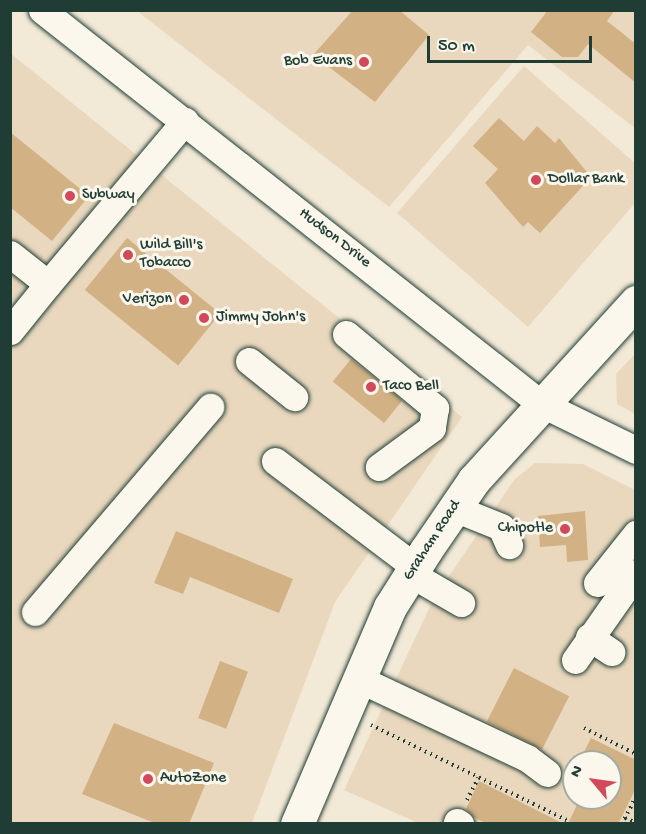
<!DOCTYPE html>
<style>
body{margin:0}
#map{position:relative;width:646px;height:834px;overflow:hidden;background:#f3e9d7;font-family:"Gochi Hand",sans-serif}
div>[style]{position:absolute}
.built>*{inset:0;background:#e9d8be}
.building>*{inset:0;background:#d2b185;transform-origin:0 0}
.path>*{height:4px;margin-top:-2px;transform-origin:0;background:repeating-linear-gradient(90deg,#1f3d34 0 1.5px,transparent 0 6px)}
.roads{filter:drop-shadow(0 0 2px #1f3d34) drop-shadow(0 0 2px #1f3d34)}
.minor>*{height:27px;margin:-13.5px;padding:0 13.5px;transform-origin:13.5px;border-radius:13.5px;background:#fbf7ec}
.major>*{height:33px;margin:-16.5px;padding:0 16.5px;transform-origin:16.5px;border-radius:16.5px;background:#fbf7ec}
.dots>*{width:16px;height:16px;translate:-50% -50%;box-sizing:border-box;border:3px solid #fbf7ec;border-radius:50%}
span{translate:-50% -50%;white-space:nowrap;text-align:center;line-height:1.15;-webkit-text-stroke:6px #fbf7ec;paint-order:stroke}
.poi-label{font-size:16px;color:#1f3d34}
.right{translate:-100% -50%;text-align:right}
.left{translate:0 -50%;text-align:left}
.street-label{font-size:16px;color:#1f3d34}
.frame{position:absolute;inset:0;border:12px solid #1f3d34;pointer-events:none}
.north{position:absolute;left:562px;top:750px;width:60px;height:60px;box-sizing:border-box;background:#fbf7ec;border:2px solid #a3ada2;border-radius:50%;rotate:299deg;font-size:16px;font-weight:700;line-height:24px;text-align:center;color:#1f3d34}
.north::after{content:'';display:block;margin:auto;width:21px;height:27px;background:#d1495b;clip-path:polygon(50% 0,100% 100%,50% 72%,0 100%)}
.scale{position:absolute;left:427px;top:36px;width:165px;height:27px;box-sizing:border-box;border:3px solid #1f3d34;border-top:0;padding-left:8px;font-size:18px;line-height:21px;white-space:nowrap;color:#1f3d34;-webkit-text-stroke:4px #fbf7ec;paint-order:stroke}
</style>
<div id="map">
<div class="built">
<div style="clip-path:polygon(137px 11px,635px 11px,635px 128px,528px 45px,389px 207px)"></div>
<div style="clip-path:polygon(10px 53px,462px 417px,335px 602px,252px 823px,11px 823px)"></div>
<div style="clip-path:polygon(524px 66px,635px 163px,635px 203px,528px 327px,397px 213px)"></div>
<div style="clip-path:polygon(635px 354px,635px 414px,617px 404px,616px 374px)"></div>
<div style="clip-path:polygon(evenodd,535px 463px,583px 464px,635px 490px,635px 823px,418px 823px,344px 790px,433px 600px,514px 480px,535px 463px,574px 762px,610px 762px,610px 798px,574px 798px,574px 762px)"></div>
</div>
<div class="building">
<div style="clip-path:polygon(353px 10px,399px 10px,429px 35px,375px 102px,313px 55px)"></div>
<div style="clip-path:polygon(548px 10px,615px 10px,607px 21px,636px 44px,636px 83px,588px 44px,578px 57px,562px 57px,531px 32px)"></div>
<div style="clip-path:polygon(499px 118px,524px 141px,537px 126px,555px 143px,559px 138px,591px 177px,540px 233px,528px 222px,523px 227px,485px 183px,498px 169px,473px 146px)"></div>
<div style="clip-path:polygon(10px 132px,89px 196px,52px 241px,10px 207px)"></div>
<div style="left:127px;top:238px;width:120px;height:67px;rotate:39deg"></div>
<div style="left:351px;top:359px;width:66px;height:29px;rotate:39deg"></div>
<div style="clip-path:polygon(585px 511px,588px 560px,567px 562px,566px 545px,540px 547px,538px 516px)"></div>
<div style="clip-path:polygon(176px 531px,293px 579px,279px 613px,190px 577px,183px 594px,154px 583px)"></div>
<div style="left:220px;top:661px;width:30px;height:61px;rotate:21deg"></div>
<div style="left:514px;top:668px;width:62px;height:60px;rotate:27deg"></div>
<div style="clip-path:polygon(114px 723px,214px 763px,189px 824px,157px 824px,82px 794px)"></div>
<div style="clip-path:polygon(591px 738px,636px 760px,636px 788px,618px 824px,568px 824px,580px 798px,610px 798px,610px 762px,579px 762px)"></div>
<div style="clip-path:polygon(479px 781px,564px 824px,487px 824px,474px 817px,466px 809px)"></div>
</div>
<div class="path">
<div style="left:371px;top:725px;width:220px;rotate:25.9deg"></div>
<div style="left:584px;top:728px;width:58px;rotate:26.6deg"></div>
<div style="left:467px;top:800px;width:25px;rotate:-63deg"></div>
<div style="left:625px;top:818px;width:12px;rotate:24deg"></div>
<div style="left:622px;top:824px;width:30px;rotate:-63deg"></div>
</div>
<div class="roads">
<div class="minor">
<div style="left:42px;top:10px;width:634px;rotate:38.28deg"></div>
<div style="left:540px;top:403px;width:107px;rotate:26.1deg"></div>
<div style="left:10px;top:254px;width:48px;rotate:38.3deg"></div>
<div style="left:48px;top:284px;width:213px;rotate:-50deg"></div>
<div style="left:10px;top:331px;width:60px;rotate:-51deg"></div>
<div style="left:346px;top:334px;width:116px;rotate:39.7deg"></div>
<div style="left:435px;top:408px;width:20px;rotate:99deg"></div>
<div style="left:432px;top:428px;width:66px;rotate:143.7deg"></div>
<div style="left:249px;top:361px;width:58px;rotate:38.7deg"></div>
<div style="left:275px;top:461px;width:176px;rotate:37.1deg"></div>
<div style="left:454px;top:508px;width:51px;rotate:22deg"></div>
<div style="left:501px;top:527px;width:20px;rotate:66deg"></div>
<div style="left:411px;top:574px;width:58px;rotate:30.1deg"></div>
<div style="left:597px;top:583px;width:63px;rotate:-51.5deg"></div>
<div style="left:35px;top:612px;width:270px;rotate:-49.5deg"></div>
<div style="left:589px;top:637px;width:27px;rotate:34deg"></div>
<div style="left:575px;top:660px;width:106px;rotate:-55deg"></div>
<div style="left:359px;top:679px;width:186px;rotate:25.2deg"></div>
<div style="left:527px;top:758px;width:25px;rotate:37deg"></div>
<div style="left:457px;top:822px;width:4px;rotate:34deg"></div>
</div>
<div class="major">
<div style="left:297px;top:824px;width:236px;rotate:-66.8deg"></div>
<div style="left:390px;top:607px;width:67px;rotate:-57.7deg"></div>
<div style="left:426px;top:550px;width:85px;rotate:-55.6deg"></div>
<div style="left:474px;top:480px;width:241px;rotate:-47.7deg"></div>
</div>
</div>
<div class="dots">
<div style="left:364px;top:62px;background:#d1495b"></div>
<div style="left:536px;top:180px;background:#d1495b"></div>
<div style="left:70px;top:196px;background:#d1495b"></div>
<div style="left:128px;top:255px;background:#d1495b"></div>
<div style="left:184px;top:300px;background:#d1495b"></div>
<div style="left:204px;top:318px;background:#d1495b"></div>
<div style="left:371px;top:387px;background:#d1495b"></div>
<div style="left:565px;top:529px;background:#d1495b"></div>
<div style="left:148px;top:779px;background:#d1495b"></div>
</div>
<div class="poi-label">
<span class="right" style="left:352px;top:62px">Bob Evans</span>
<span class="left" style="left:548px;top:180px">Dollar Bank</span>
<span class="left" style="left:82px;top:196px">Subway</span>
<span class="left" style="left:140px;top:255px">Wild Bill's<br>Tobacco</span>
<span class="right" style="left:172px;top:300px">Verizon</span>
<span class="left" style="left:216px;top:318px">Jimmy John's</span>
<span class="left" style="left:383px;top:387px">Taco Bell</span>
<span class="right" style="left:553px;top:529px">Chipotle</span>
<span class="left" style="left:160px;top:779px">AutoZone</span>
</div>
<div class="street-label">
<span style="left:334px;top:239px;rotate:38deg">Hudson Drive</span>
<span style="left:433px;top:541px;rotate:-57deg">Graham Road</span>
</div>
<div class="frame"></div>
<div class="north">N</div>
<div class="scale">50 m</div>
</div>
